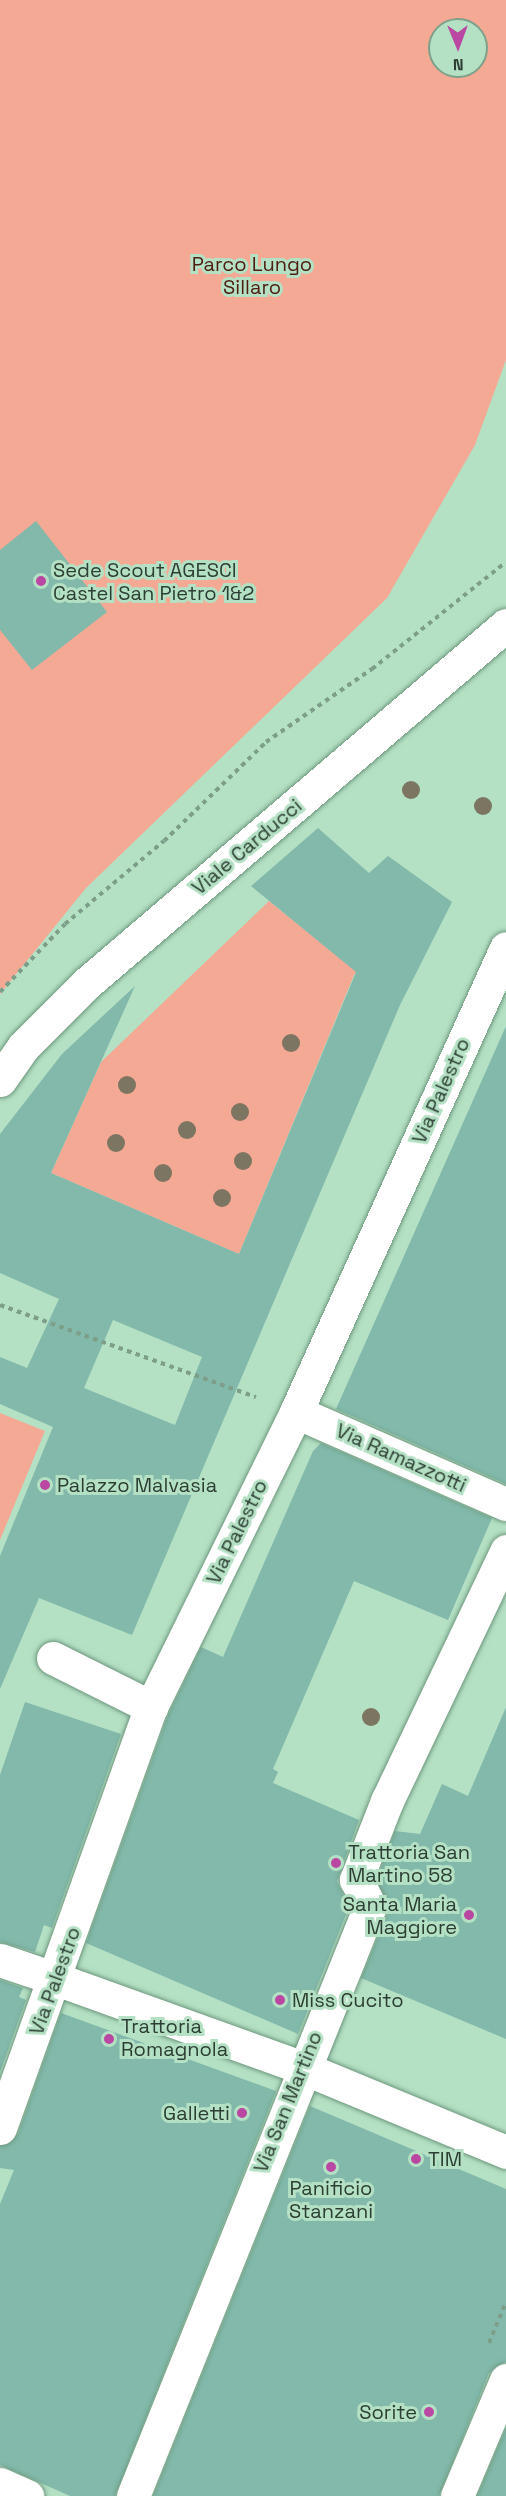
<!DOCTYPE html>
<style>
body{margin:0}
#map{position:relative;width:506px;height:2496px;overflow:hidden;background:#b4e0c4;font-family:"Space Grotesk",sans-serif}
div>[style]{position:absolute}
.green>*{inset:0;background:#f4a994}
.building>*{inset:0;background:#82b9ab}
.path>*{height:4px;margin-top:-2px;transform-origin:0;background:repeating-linear-gradient(90deg,#7d9e89 0 4.5px,transparent 0 9px)}
.roads{filter:drop-shadow(0 0 2px #6d977d) drop-shadow(0 0 2px #6d977d)}
.pedestrian>*{height:33px;margin:-16.5px;padding:0 16.5px;transform-origin:16.5px;border-radius:16.5px;background:#fff}
.minor>*{height:33px;margin:-16.5px;padding:0 16.5px;transform-origin:16.5px;border-radius:16.5px;background:#fff}
.trees>*{width:18px;height:18px;margin:-9px;border-radius:50%;background:#7b7561}
.dots>*{width:16px;height:16px;translate:-50% -50%;box-sizing:border-box;border:3px solid #b4e0c4;border-radius:50%}
span{translate:-50% -50%;white-space:nowrap;text-align:center;line-height:1.15;-webkit-text-stroke:6px #b4e0c4;paint-order:stroke}
.park-label{font-size:20px;color:#4d1d10}
.poi-label{font-size:20px;color:#2d3f34}
.left{translate:0 -50%;text-align:left}
.right{translate:-100% -50%;text-align:right}
.street-label{font-size:20px;color:#2d3f34}
.north{position:absolute;left:428px;top:18px;width:60px;height:60px;box-sizing:border-box;background:#b4e0c4;border:2px solid #7ea08a;border-radius:50%;rotate:179deg;font-size:16px;font-weight:700;line-height:24px;text-align:center;color:#2d3f34}
.north::after{content:'';display:block;margin:auto;width:21px;height:27px;background:#ba48a2;clip-path:polygon(50% 0,100% 100%,50% 72%,0 100%)}
</style>
<div id="map">
<div class="green">
<div style="clip-path:polygon(evenodd,0 0,506px 0,506px 360px,475px 445px,387px 598px,86px 888px,0 994px,0 0,440px 30px,476px 30px,476px 66px,440px 66px,440px 30px)"></div>
<div style="clip-path:polygon(269px 901px,337px 956px,397px 926px,354px 975px,239px 1254px,51px 1173px,101px 1062px)"></div>
<div style="clip-path:polygon(0 1413px,45px 1431px,0 1540px)"></div>
</div>
<div class="building">
<div style="clip-path:polygon(36px 521px,107px 612px,32px 670px,0 630px,0 550px)"></div>
<div style="clip-path:polygon(evenodd,318px 828px,369px 873px,388px 856px,452px 902px,400px 1005px,132px 1635px,39px 1598px,0 1689px,0 1556px,53px 1427px,0 1404px,0 1357px,27px 1368px,59px 1299px,0 1273px,0 1134px,62px 1054px,135px 986px,51px 1173px,239px 1254px,356px 972px,251px 886px,318px 828px,113px 1320px,202px 1357px,175px 1425px,84px 1388px,113px 1320px)"></div>
<div style="clip-path:polygon(506px 1026px,506px 1484px,336px 1409px)"></div>
<div style="clip-path:polygon(321px 1443px,492px 1518px,448px 1620px,354px 1581px,273px 1769px,278px 1772px,273px 1783px,359px 1820px,337px 1881px,349px 1907px,298px 2034px,86px 1943px,168px 1715px,201px 1647px,223px 1657px,313px 1451px)"></div>
<div style="clip-path:polygon(25px 1702px,121px 1734px,52px 1928px,44px 1925px,35px 1952px,0 1942px,0 1775px)"></div>
<div style="clip-path:polygon(506px 1707px,506px 2039px,361px 1978px,388px 1913px,377px 1879px,395px 1831px,420px 1834px,442px 1784px,468px 1796px)"></div>
<div style="clip-path:polygon(0 1980px,23px 1988px,19px 1997px,26px 2000px,0 2072px)"></div>
<div style="clip-path:polygon(61px 2013px,276px 2091px,115px 2496px,70px 2496px,0 2465px,0 2204px,14px 2170px,0 2168px,0 2146px,18px 2134px)"></div>
<div style="clip-path:polygon(310px 2106px,506px 2189px,506px 2362px,489px 2373px,439px 2496px,153px 2496px)"></div>
<div style="clip-path:polygon(506px 2428px,506px 2496px,477px 2496px)"></div>
</div>
<div class="path">
<div style="left:0;top:992px;width:94px;rotate:-46.3deg"></div>
<div style="left:65px;top:924px;width:129px;rotate:-40deg"></div>
<div style="left:164px;top:841px;width:142px;rotate:-44.1deg"></div>
<div style="left:266px;top:742px;width:129px;rotate:-34.6deg"></div>
<div style="left:372px;top:669px;width:171px;rotate:-38.6deg"></div>
<div style="left:0;top:1305px;width:272px;rotate:19.8deg"></div>
<div style="left:489px;top:2343px;width:44px;rotate:-67.5deg"></div>
</div>
<div class="roads">
<div class="pedestrian">
<div style="left:0;top:1960px;width:59px;rotate:18.7deg"></div>
</div>
<div class="minor">
<div style="left:0;top:1080px;width:40px;rotate:-55.1deg"></div>
<div style="left:23px;top:1047px;width:91px;rotate:-45deg"></div>
<div style="left:87px;top:983px;width:551px;rotate:-40.51deg"></div>
<div style="left:296px;top:1412px;width:229px;rotate:23.7deg"></div>
<div style="left:53px;top:1658px;width:110px;rotate:26.6deg"></div>
<div style="left:56px;top:1979px;width:260px;rotate:19.8deg"></div>
<div style="left:301px;top:2067px;width:222px;rotate:22.5deg"></div>
<div style="left:0;top:2128px;width:443px;rotate:-70.3deg"></div>
<div style="left:149px;top:1711px;width:333px;rotate:-63.8deg"></div>
<div style="left:296px;top:1412px;width:509px;rotate:-65.65deg"></div>
<div style="left:0;top:2484px;width:30px;rotate:24deg"></div>
<div style="left:133px;top:2496px;width:636px;rotate:-68.11deg"></div>
<div style="left:370px;top:1906px;width:30px;rotate:-118deg"></div>
<div style="left:356px;top:1880px;width:85px;rotate:-68.6deg"></div>
<div style="left:387px;top:1801px;width:277px;rotate:-64.5deg"></div>
<div style="left:457px;top:2496px;width:126px;rotate:-67.1deg"></div>
</div>
</div>
<div class="trees">
<div style="left:411px;top:790px"></div>
<div style="left:483px;top:806px"></div>
<div style="left:291px;top:1043px"></div>
<div style="left:127px;top:1085px"></div>
<div style="left:240px;top:1112px"></div>
<div style="left:187px;top:1130px"></div>
<div style="left:116px;top:1143px"></div>
<div style="left:243px;top:1161px"></div>
<div style="left:163px;top:1173px"></div>
<div style="left:222px;top:1198px"></div>
<div style="left:371px;top:1717px"></div>
</div>
<div class="dots">
<div style="left:41px;top:581px;background:#ba48a2"></div>
<div style="left:45px;top:1485px;background:#ba48a2"></div>
<div style="left:336px;top:1863px;background:#ba48a2"></div>
<div style="left:469px;top:1915px;background:#ba48a2"></div>
<div style="left:280px;top:2000px;background:#ba48a2"></div>
<div style="left:109px;top:2039px;background:#ba48a2"></div>
<div style="left:242px;top:2113px;background:#ba48a2"></div>
<div style="left:416px;top:2159px;background:#ba48a2"></div>
<div style="left:331px;top:2167px;background:#ba48a2"></div>
<div style="left:429px;top:2412px;background:#ba48a2"></div>
</div>
<div class="park-label">
<span style="left:252px;top:276px">Parco Lungo<br>Sillaro</span>
</div>
<div class="poi-label">
<span class="left" style="left:53px;top:582px">Sede Scout AGESCI<br>Castel San Pietro 1&amp;2</span>
<span class="left" style="left:57px;top:1485px">Palazzo Malvasia</span>
<span class="left" style="left:348px;top:1864px">Trattoria San<br>Martino 58</span>
<span class="right" style="left:457px;top:1916px">Santa Maria<br>Maggiore</span>
<span class="left" style="left:292px;top:2000px">Miss Cucito</span>
<span class="left" style="left:121px;top:2038px">Trattoria<br>Romagnola</span>
<span class="right" style="left:230px;top:2113px">Galletti</span>
<span class="left" style="left:428px;top:2159px">TIM</span>
<span style="left:331px;top:2200px">Panificio<br>Stanzani</span>
<span class="right" style="left:417px;top:2412px">Sorite</span>
</div>
<div class="street-label">
<span style="left:247px;top:847px;rotate:-40deg">Viale Carducci</span>
<span style="left:441px;top:1091px;rotate:-66deg">Via Palestro</span>
<span style="left:401px;top:1458px;rotate:24deg">Via Ramazzotti</span>
<span style="left:237px;top:1532px;rotate:-64deg">Via Palestro</span>
<span style="left:55px;top:1981px;rotate:-70deg">Via Palestro</span>
<span style="left:288px;top:2102px;rotate:-68deg">Via San Martino</span>
</div>
<div class="north">N</div>
</div>
